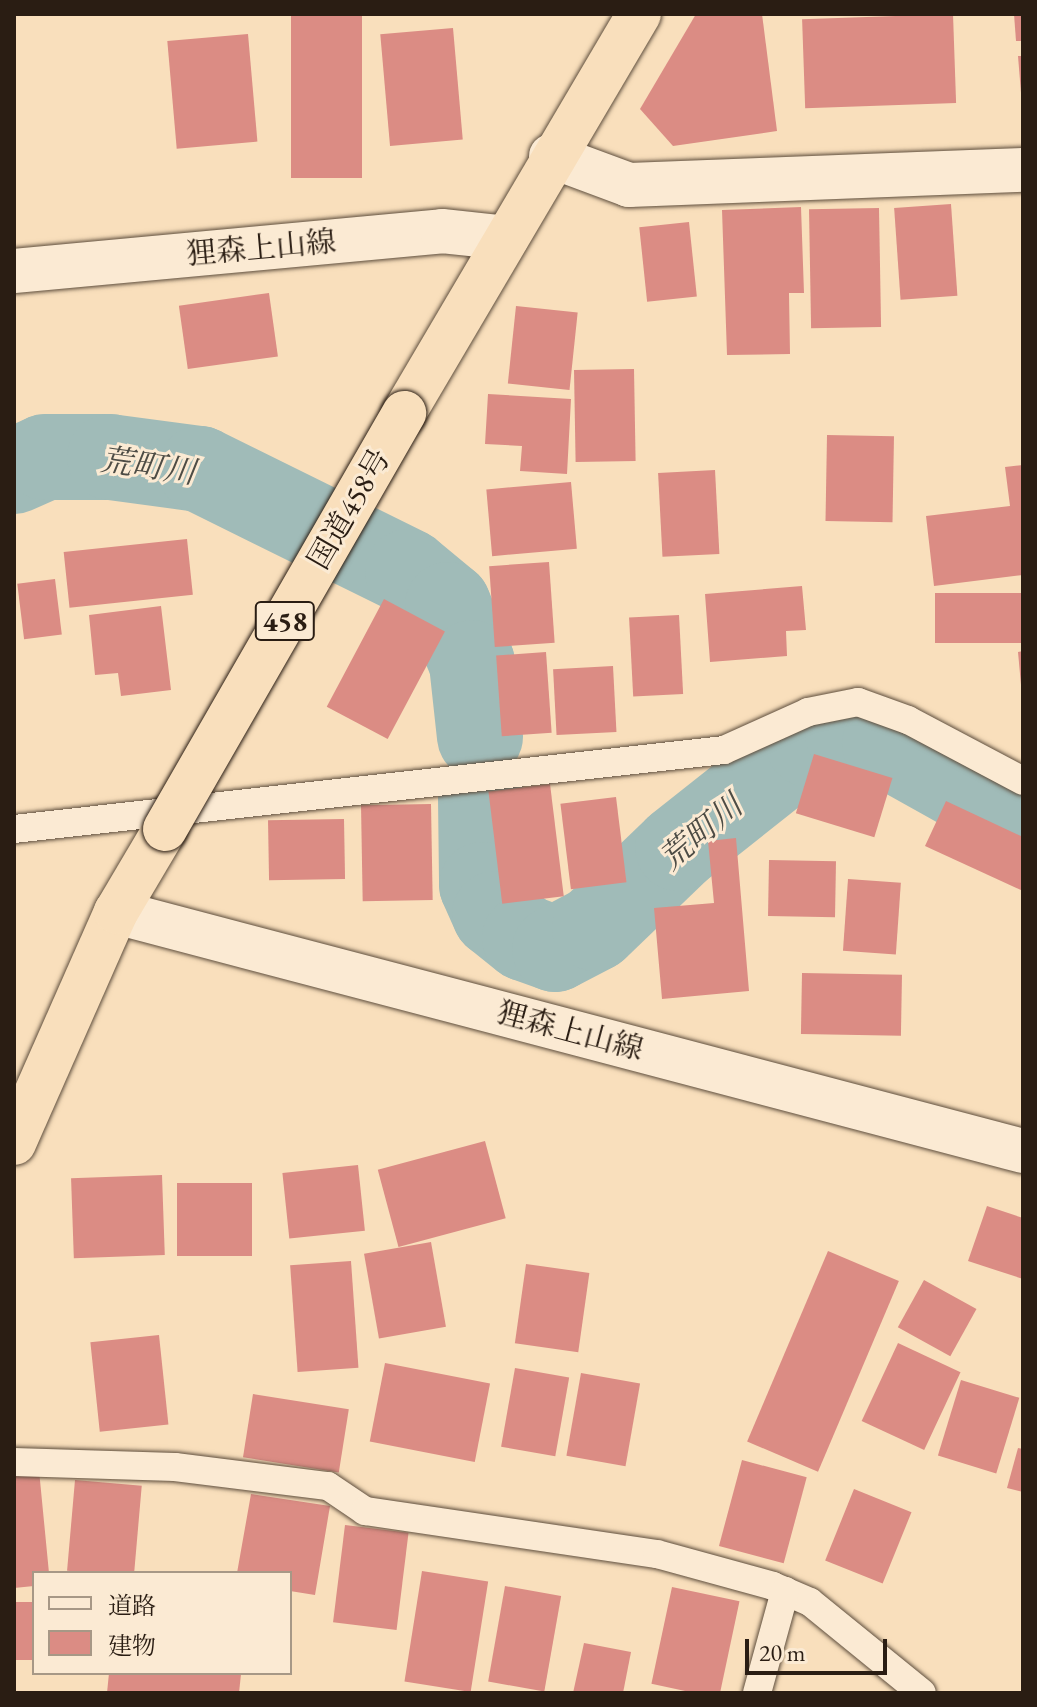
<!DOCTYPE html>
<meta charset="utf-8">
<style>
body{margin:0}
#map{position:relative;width:1037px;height:1707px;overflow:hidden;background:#f9dfbc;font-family:"EB Garamond","Noto Serif JP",serif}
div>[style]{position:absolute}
.river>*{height:86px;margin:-43px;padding:0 43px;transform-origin:43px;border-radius:43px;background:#a0bbb8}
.building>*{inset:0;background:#db8c84;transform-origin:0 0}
.roads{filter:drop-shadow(0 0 2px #5e4e3d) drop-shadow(0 0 2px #5e4e3d)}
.lane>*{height:28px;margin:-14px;padding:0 14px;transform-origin:14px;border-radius:14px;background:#fbead3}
.street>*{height:44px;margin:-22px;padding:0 22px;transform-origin:22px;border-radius:22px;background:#fbead3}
.secondary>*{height:44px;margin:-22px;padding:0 22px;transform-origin:22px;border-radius:22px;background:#fbead3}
.highway>*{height:44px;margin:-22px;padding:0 22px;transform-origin:22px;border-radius:22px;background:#f9dfbc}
.bridges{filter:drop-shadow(0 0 2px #2a1d13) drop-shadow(0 0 2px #2a1d13)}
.highway-bridge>*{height:44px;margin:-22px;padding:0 22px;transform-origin:22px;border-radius:22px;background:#f9dfbc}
span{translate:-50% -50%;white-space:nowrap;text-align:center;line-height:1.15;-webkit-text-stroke:6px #fbead3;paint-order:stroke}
.shield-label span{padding:2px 6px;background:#fbead3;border:2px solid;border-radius:6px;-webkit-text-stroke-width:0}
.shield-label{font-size:28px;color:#2a1d13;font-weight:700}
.street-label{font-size:30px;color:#2a1d13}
.water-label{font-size:32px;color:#4d4c45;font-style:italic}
.frame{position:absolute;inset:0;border:16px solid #2a1d13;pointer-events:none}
.legend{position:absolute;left:32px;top:1571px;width:260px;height:104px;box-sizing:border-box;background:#fbead3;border:2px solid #a79886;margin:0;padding:10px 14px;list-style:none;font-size:24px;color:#2a1d13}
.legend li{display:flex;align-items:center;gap:16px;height:40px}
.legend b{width:40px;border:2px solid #a79886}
.scale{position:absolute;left:745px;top:1639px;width:142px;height:36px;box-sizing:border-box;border:4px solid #2a1d13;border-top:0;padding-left:10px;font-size:24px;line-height:28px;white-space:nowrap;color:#2a1d13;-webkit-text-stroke:6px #fbead3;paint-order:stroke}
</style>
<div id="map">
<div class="river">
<div style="left:14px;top:471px;width:34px;rotate:-24deg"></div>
<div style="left:45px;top:457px;width:65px"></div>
<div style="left:110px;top:457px;width:91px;rotate:7.6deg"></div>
<div style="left:200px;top:469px;width:232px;rotate:26.3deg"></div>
<div style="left:408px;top:572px;width:52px;rotate:39.5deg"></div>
<div style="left:448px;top:605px;width:63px;rotate:67.5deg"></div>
<div style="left:472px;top:663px;width:74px;rotate:83.8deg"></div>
<div style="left:481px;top:798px;width:87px;rotate:89.3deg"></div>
<div style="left:482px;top:885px;width:32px;rotate:66deg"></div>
<div style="left:495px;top:914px;width:38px;rotate:39deg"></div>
<div style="left:525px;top:938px;width:32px;rotate:20deg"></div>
<div style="left:555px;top:949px;width:45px;rotate:-27.7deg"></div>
<div style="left:595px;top:928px;width:115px;rotate:-43.9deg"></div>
<div style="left:678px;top:848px;width:167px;rotate:-38.4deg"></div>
<div style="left:809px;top:744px;width:40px;rotate:-14.4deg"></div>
<div style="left:848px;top:734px;width:38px;rotate:15deg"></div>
<div style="left:885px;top:744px;width:158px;rotate:29.2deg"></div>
</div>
<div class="building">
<div style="left:291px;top:14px;width:71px;height:164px"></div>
<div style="clip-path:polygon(696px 14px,762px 14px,777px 131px,673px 146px,640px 109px)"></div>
<div style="left:953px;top:14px;width:89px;height:151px;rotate:88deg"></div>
<div style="clip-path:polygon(1014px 14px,1023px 14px,1023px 41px,1016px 41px)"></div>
<div style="left:453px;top:28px;width:112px;height:73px;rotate:85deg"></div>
<div style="left:248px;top:34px;width:108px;height:81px;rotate:85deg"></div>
<div style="clip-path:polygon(1018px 56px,1023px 56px,1023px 92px,1021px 93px)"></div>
<div style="left:951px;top:204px;width:92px;height:57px;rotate:86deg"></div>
<div style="clip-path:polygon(801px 207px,804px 293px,789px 293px,790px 354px,727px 355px,722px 210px)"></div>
<div style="left:879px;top:208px;width:119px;height:70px;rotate:89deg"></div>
<div style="left:689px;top:222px;width:75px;height:50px;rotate:84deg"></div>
<div style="left:269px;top:293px;width:64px;height:91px;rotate:82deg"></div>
<div style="left:516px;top:306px;width:62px;height:78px;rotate:6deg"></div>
<div style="left:634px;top:369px;width:92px;height:60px;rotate:89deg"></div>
<div style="clip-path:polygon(488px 394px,571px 399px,567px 474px,520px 471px,522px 446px,485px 444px)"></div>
<div style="left:827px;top:435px;width:67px;height:86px;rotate:1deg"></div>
<div style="clip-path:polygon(1023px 465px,1023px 575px,934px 586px,926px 516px,1010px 506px,1005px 467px)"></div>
<div style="left:715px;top:470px;width:84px;height:57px;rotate:87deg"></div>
<div style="left:571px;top:482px;width:67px;height:85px;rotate:85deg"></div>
<div style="left:187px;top:539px;width:56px;height:124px;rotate:84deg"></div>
<div style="left:549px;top:562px;width:81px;height:60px;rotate:86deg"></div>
<div style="left:55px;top:579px;width:56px;height:38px;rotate:83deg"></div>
<div style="clip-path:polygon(802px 586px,806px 630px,786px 631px,787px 656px,710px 662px,705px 594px)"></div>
<div style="left:1023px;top:593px;width:50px;height:88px;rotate:90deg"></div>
<div style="left:384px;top:599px;width:69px;height:122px;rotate:28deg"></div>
<div style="clip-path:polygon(161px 606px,171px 690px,121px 696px,118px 673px,95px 675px,89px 615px)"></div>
<div style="left:679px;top:615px;width:79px;height:50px;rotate:87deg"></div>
<div style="clip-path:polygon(1023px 651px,1023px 685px,1021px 685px,1018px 652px)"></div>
<div style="left:546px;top:652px;width:81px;height:50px;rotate:86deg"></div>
<div style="left:613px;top:666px;width:66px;height:60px;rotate:87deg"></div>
<div style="left:814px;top:754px;width:82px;height:62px;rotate:17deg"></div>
<div style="left:550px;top:784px;width:113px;height:62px;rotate:83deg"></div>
<div style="left:616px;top:797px;width:86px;height:56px;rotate:83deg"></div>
<div style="clip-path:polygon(946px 801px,1023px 837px,1023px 891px,925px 846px)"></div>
<div style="left:431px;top:804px;width:96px;height:70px;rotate:89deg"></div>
<div style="left:344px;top:819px;width:60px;height:76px;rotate:89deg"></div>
<div style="clip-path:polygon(736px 838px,749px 991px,662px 999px,654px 908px,714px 903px,708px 841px)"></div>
<div style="left:769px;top:860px;width:67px;height:56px;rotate:1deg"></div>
<div style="left:848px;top:879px;width:53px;height:72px;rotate:4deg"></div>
<div style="left:802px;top:973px;width:100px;height:61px;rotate:1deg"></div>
<div style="left:485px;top:1141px;width:80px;height:111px;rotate:75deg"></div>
<div style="left:358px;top:1165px;width:66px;height:76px;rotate:84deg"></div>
<div style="left:162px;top:1175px;width:80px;height:91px;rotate:88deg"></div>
<div style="left:177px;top:1183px;width:75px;height:73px"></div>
<div style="clip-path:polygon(987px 1206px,1023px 1218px,1023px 1279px,968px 1261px)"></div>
<div style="left:431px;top:1242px;width:86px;height:68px;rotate:80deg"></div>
<div style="left:828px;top:1251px;width:77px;height:207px;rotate:23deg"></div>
<div style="left:351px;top:1261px;width:107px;height:61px;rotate:86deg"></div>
<div style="left:526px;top:1264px;width:64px;height:80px;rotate:8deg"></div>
<div style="left:924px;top:1280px;width:60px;height:54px;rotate:29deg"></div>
<div style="left:159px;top:1335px;width:90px;height:69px;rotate:84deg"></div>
<div style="left:898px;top:1343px;width:69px;height:86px;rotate:25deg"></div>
<div style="left:385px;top:1363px;width:107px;height:80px;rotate:11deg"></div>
<div style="left:515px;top:1368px;width:55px;height:80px;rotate:10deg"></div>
<div style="left:581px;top:1373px;width:60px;height:84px;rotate:10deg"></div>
<div style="left:961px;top:1380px;width:61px;height:79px;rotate:17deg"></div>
<div style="left:253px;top:1394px;width:97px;height:64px;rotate:9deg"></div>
<div style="clip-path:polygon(1018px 1448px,1023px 1449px,1023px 1492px,1007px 1488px)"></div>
<div style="left:742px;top:1460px;width:67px;height:89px;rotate:15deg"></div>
<div style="clip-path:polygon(39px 1470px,49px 1573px,34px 1573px,34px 1586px,14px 1588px,14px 1472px)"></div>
<div style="left:75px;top:1480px;width:67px;height:91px;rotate:5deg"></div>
<div style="left:854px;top:1489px;width:62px;height:77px;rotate:22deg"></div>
<div style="clip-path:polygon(251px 1494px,330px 1506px,315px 1595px,290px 1591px,290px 1573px,237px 1573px)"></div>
<div style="left:345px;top:1525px;width:64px;height:98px;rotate:7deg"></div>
<div style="left:422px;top:1571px;width:67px;height:112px;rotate:9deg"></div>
<div style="left:505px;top:1586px;width:57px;height:97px;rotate:10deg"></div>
<div style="left:672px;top:1587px;width:69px;height:99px;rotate:12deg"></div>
<div style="left:34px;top:1602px;width:58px;height:20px;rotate:90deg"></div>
<div style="clip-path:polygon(584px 1643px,631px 1652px,623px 1693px,573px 1693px)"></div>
<div style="clip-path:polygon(109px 1673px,234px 1673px,241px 1674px,239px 1693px,107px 1693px)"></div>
</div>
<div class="roads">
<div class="lane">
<div style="left:14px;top:829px;width:714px;rotate:-6.35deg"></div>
<div style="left:724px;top:750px;width:92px;rotate:-24.3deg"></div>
<div style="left:808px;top:712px;width:51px;rotate:-11.3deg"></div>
<div style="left:858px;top:702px;width:53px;rotate:19.8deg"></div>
<div style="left:908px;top:720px;width:130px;rotate:27.9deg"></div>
<div style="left:14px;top:1462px;width:161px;rotate:1.8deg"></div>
<div style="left:175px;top:1467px;width:154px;rotate:7.1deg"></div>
<div style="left:328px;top:1486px;width:45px;rotate:34deg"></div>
<div style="left:365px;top:1511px;width:295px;rotate:8.4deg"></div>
<div style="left:657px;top:1554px;width:120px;rotate:15.4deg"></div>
<div style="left:773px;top:1586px;width:40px;rotate:23.4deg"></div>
<div style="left:810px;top:1602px;width:144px;rotate:39.1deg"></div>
<div style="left:757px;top:1693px;width:106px;rotate:-74.6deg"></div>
</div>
<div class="street">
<div style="left:551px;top:156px;width:83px;rotate:20.4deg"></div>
<div style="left:629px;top:185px;width:394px;rotate:-2.2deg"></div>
</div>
<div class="secondary">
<div style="left:14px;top:271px;width:430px;rotate:-5.3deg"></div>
<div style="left:442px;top:231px;width:65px;rotate:6.1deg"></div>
<div style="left:116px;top:912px;width:938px;rotate:14.76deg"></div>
</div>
<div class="highway">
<div style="left:404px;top:413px;width:463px;rotate:-59.5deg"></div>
<div style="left:14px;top:1143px;width:253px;rotate:-66.2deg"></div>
<div style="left:116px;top:912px;width:96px;rotate:-59.4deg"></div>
</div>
</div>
<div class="bridges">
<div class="highway-bridge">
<div style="left:165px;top:829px;width:480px;rotate:-60.1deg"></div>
</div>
</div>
<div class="shield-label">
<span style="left:285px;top:621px">458</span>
</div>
<div class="street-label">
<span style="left:261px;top:248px;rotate:-5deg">狸森上山線</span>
<span style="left:349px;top:509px;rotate:-60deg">国道458号</span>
<span style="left:570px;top:1031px;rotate:15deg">狸森上山線</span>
</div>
<div class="water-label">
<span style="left:148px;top:466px;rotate:8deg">荒町川</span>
<span style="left:701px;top:832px;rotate:-40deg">荒町川</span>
</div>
<div class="frame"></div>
<ul class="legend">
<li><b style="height:10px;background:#fbead3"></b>道路</li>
<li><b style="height:22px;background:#db8c84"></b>建物</li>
</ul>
<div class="scale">20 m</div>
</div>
